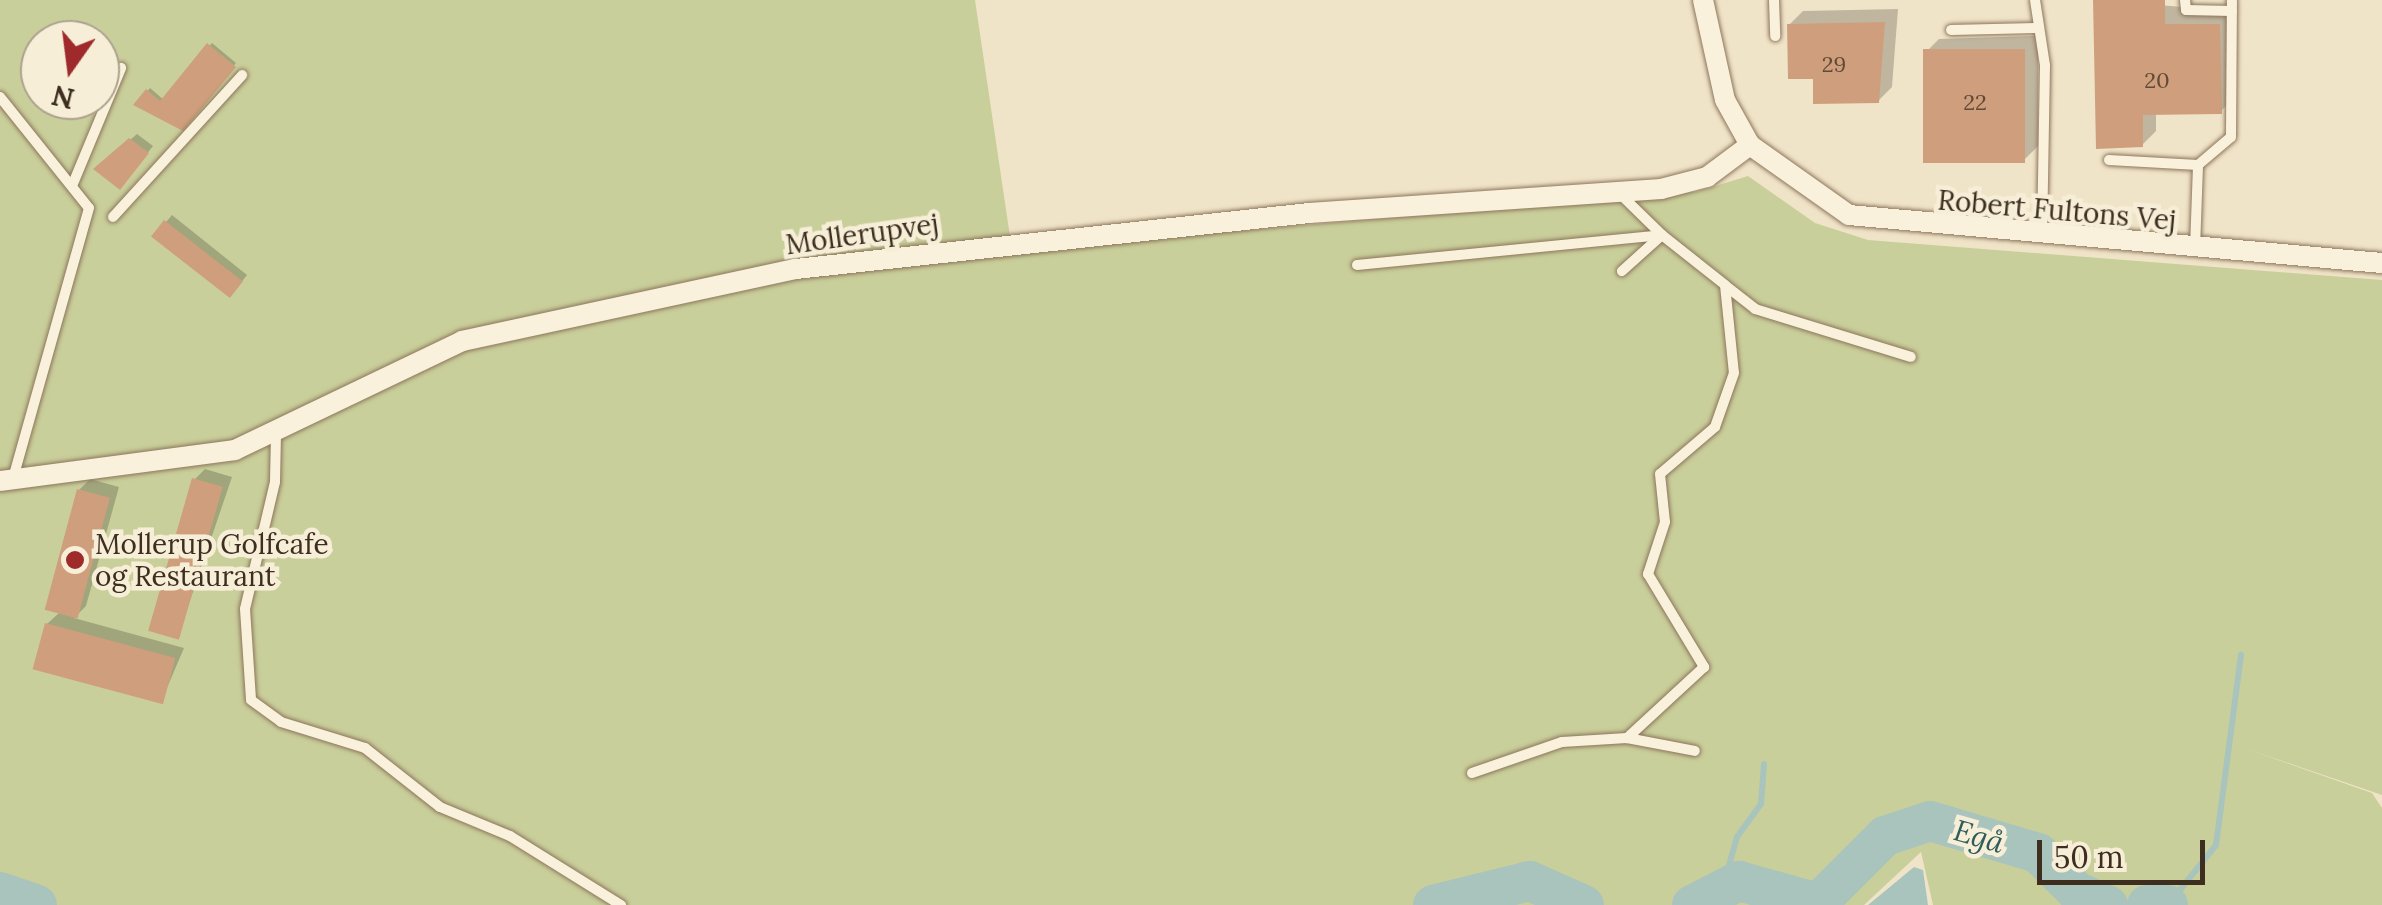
<!DOCTYPE html>
<meta charset="utf-8">
<style>
body{margin:0}
#map{position:relative;width:2382px;height:905px;overflow:hidden;background:#f0e4c8;font-family:Lora,serif}
div>[style]{position:absolute}
.green>*{inset:0;background:#c9cf9b}
.water>*{inset:0;background:#a9c4bc}
.shadow>*{inset:0;background:#0003}
.stream>*{height:6px;margin:-3px;padding:0 3px;transform-origin:3px;border-radius:3px;background:#a9c4bc}
.river>*{height:40px;margin:-20px;padding:0 20px;transform-origin:20px;border-radius:20px;background:#a9c4bc}
.building>*{inset:0;background:#cf9f7d;transform-origin:0 0}
.roads{filter:drop-shadow(0 0 2px #8d765c) drop-shadow(0 0 2px #8d765c)}
.lane>*{height:10px;margin:-5px;padding:0 5px;transform-origin:5px;border-radius:5px;background:#faf1dc}
.street>*{height:20px;margin:-10px;padding:0 10px;transform-origin:10px;border-radius:10px;background:#faf1dc}
.dots>*{width:28px;height:28px;translate:-50% -50%;box-sizing:border-box;border:5px solid #f7eed8;border-radius:50%}
span{translate:-50% -50%;white-space:nowrap;text-align:center;line-height:1.15;-webkit-text-stroke:9px #f7eed8;paint-order:stroke}
.number-label{font-size:22px;color:#624a37}
.number-label span{-webkit-text-stroke-width:0}
.street-label{font-size:28px;color:#3d2e20}
.poi-label{font-size:28px;color:#3d2e20}
.left{translate:0 -50%;text-align:left}
.water-label{font-size:30px;color:#2f5d5a;font-style:italic}
.north{position:absolute;left:20px;top:20px;width:100px;height:100px;box-sizing:border-box;background:#f7eed8;border:2px solid #ada18e;border-radius:50%;rotate:194deg;font-size:28px;font-weight:700;line-height:40px;text-align:center;color:#3d2e20}
.north::after{content:'';display:block;margin:auto;width:35px;height:45px;background:#9e2a2b;clip-path:polygon(50% 0,100% 100%,50% 72%,0 100%)}
.scale{position:absolute;left:2037px;top:840px;width:168px;height:45px;box-sizing:border-box;border:5px solid #3d2e20;border-top:0;padding-left:12px;font-size:30px;line-height:35px;white-space:nowrap;color:#3d2e20;-webkit-text-stroke:8px #f7eed8;paint-order:stroke}
</style>
<div id="map">
<div class="green">
<div style="clip-path:polygon(evenodd,0 0,975px 0,1012px 250px,1696px 192px,1748px 176px,1815px 223px,1868px 240px,2382px 280px,2382px 795px,2247px 749px,2372px 793px,2382px 808px,2382px 905px,1933px 905px,1921px 852px,1864px 905px,37px 905px,0 892px,0 0,40px 40px,100px 40px,100px 100px,40px 100px,40px 40px)"></div>
</div>
<div class="water">
<div style="clip-path:polygon(1914px 867px,1923px 870px,1928px 905px,1868px 905px)"></div>
</div>
<div class="shadow">
<div style="clip-path:polygon(2096px 0,2233px 11px,2235px 97px,2221px 111px,2156px 112px,2156px 131px,2142px 145px)"></div>
<div style="clip-path:polygon(1898px 9px,1892px 87px,1878px 101px,1815px 76px,1789px 25px,1803px 11px)"></div>
<div style="clip-path:polygon(2038px 36px,2038px 146px,2024px 160px,1927px 150px,1925px 53px,1939px 39px)"></div>
<div style="clip-path:polygon(212px 43px,236px 63px,182px 128px,137px 104px,150px 88px,164px 100px)"></div>
<div style="clip-path:polygon(137px 134px,153px 146px,126px 180px,103px 163px)"></div>
<div style="clip-path:polygon(172px 215px,247px 275px,236px 289px,155px 235px)"></div>
<div style="clip-path:polygon(205px 469px,232px 477px,178px 636px,195px 479px)"></div>
<div style="clip-path:polygon(90px 479px,119px 487px,86px 606px,74px 618px,184px 648px,161px 702px,47px 624px,60px 612px,79px 490px)"></div>
</div>
<div class="stream">
<div style="left:1723px;top:887px;width:52px;rotate:-74.4deg"></div>
<div style="left:1737px;top:837px;width:41px;rotate:-54deg"></div>
<div style="left:1761px;top:804px;width:40px;rotate:-85.7deg"></div>
<div style="left:2168px;top:905px;width:77px;rotate:-51.3deg"></div>
<div style="left:2216px;top:845px;width:192px;rotate:-82.5deg"></div>
</div>
<div class="river">
<div style="left:0;top:892px;width:39px;rotate:19deg"></div>
<div style="left:1433px;top:905px;width:100px;rotate:-13.9deg"></div>
<div style="left:1530px;top:881px;width:59px;rotate:24deg"></div>
<div style="left:1692px;top:905px;width:53px;rotate:-27.1deg"></div>
<div style="left:1739px;top:881px;width:82px;rotate:15.6deg"></div>
<div style="left:1818px;top:903px;width:95px;rotate:-45deg"></div>
<div style="left:1885px;top:836px;width:47px;rotate:-18.4deg"></div>
<div style="left:1930px;top:821px;width:113px;rotate:16.5deg"></div>
<div style="left:2038px;top:853px;width:54px;rotate:45deg"></div>
<div style="left:2076px;top:891px;width:35px;rotate:24deg"></div>
<div style="left:2147px;top:905px;width:21px"></div>
</div>
<div class="building">
<div style="clip-path:polygon(2093px 0,2165px 0,2165px 24px,2220px 24px,2222px 114px,2143px 115px,2143px 147px,2096px 149px)"></div>
<div style="clip-path:polygon(1885px 22px,1879px 103px,1813px 104px,1813px 79px,1788px 79px,1787px 24px)"></div>
<div style="clip-path:polygon(207px 43px,236px 67px,183px 131px,133px 105px,146px 89px,160px 101px)"></div>
<div style="left:2025px;top:49px;width:114px;height:102px;rotate:90deg"></div>
<div style="clip-path:polygon(129px 138px,149px 153px,120px 190px,93px 169px)"></div>
<div style="left:164px;top:220px;width:100px;height:21px;rotate:38deg"></div>
<div style="left:192px;top:478px;width:32px;height:159px;rotate:16deg"></div>
<div style="left:77px;top:489px;width:34px;height:125px;rotate:15deg"></div>
<div style="left:45px;top:623px;width:135px;height:48px;rotate:15deg"></div>
</div>
<div class="roads">
<div class="lane">
<div style="left:1774px;top:0;width:36px;rotate:88deg"></div>
<div style="left:2035px;top:0;width:66px;rotate:81.3deg"></div>
<div style="left:2045px;top:65px;width:171px;rotate:91deg"></div>
<div style="left:2185px;top:0;width:10px;rotate:84deg"></div>
<div style="left:2186px;top:10px;width:46px;rotate:1.2deg"></div>
<div style="left:1951px;top:30px;width:85px;rotate:-1.3deg"></div>
<div style="left:0;top:97px;width:142px;rotate:51.3deg"></div>
<div style="left:89px;top:208px;width:281px;rotate:105.7deg"></div>
<div style="left:2109px;top:160px;width:89px;rotate:3.2deg"></div>
<div style="left:72px;top:186px;width:128px;rotate:-67.4deg"></div>
<div style="left:1619px;top:193px;width:60px;rotate:44.3deg"></div>
<div style="left:1662px;top:235px;width:54px;rotate:138deg"></div>
<div style="left:113px;top:217px;width:192px;rotate:-47.7deg"></div>
<div style="left:2195px;top:248px;width:83px;rotate:-87.9deg"></div>
<div style="left:2198px;top:165px;width:43px;rotate:-40.3deg"></div>
<div style="left:2231px;top:137px;width:137px;rotate:-89.6deg"></div>
<div style="left:1357px;top:265px;width:306px;rotate:-5.6deg"></div>
<div style="left:1662px;top:235px;width:80px;rotate:38.4deg"></div>
<div style="left:1725px;top:285px;width:88px;rotate:84.2deg"></div>
<div style="left:1734px;top:373px;width:57px;rotate:109.4deg"></div>
<div style="left:1715px;top:427px;width:72px;rotate:139.5deg"></div>
<div style="left:1660px;top:474px;width:48px;rotate:84.1deg"></div>
<div style="left:1665px;top:522px;width:55px;rotate:108.1deg"></div>
<div style="left:1648px;top:574px;width:109px;rotate:58.9deg"></div>
<div style="left:1704px;top:667px;width:105px;rotate:137.3deg"></div>
<div style="left:1726px;top:286px;width:37px;rotate:38deg"></div>
<div style="left:1755px;top:309px;width:163px;rotate:17.1deg"></div>
<div style="left:276px;top:434px;width:48px;rotate:91.2deg"></div>
<div style="left:275px;top:482px;width:130px;rotate:103.3deg"></div>
<div style="left:245px;top:609px;width:91px;rotate:86.2deg"></div>
<div style="left:251px;top:700px;width:37px;rotate:36deg"></div>
<div style="left:281px;top:722px;width:88px;rotate:17.2deg"></div>
<div style="left:365px;top:748px;width:95px;rotate:38.2deg"></div>
<div style="left:440px;top:807px;width:76px;rotate:22.5deg"></div>
<div style="left:510px;top:836px;width:131px;rotate:31.9deg"></div>
<div style="left:1472px;top:773px;width:95px;rotate:-19deg"></div>
<div style="left:1562px;top:742px;width:65px;rotate:-3.5deg"></div>
<div style="left:1627px;top:738px;width:69px;rotate:10.8deg"></div>
</div>
<div class="street">
<div style="left:1703px;top:0;width:102px;rotate:77.6deg"></div>
<div style="left:1725px;top:100px;width:51px;rotate:60.9deg"></div>
<div style="left:1750px;top:145px;width:121px;rotate:35.3deg"></div>
<div style="left:1849px;top:215px;width:535px;rotate:5.15deg"></div>
<div style="left:0;top:481px;width:237px;rotate:-7.5deg"></div>
<div style="left:235px;top:450px;width:252px;rotate:-25.6deg"></div>
<div style="left:462px;top:341px;width:342px;rotate:-12.2deg"></div>
<div style="left:796px;top:269px;width:516px;rotate:-6.23deg"></div>
<div style="left:1309px;top:213px;width:353px;rotate:-3.9deg"></div>
<div style="left:1661px;top:189px;width:48px;rotate:-14.6deg"></div>
<div style="left:1707px;top:177px;width:54px;rotate:-36.7deg"></div>
</div>
</div>
<div class="dots">
<div style="left:75px;top:560px;background:#9e2a2b"></div>
</div>
<div class="number-label">
<span style="left:1834px;top:65px">29</span>
<span style="left:2157px;top:81px">20</span>
<span style="left:1975px;top:103px">22</span>
</div>
<div class="street-label">
<span style="left:2057px;top:210px;rotate:5deg">Robert Fultons Vej</span>
<span style="left:862px;top:234px;rotate:-8deg">Mollerupvej</span>
</div>
<div class="poi-label">
<span class="left" style="left:95px;top:560px">Mollerup Golfcafe<br>og Restaurant</span>
</div>
<div class="water-label">
<span style="left:1979px;top:836px;rotate:16deg">Egå</span>
</div>
<div class="north">N</div>
<div class="scale">50 m</div>
</div>
